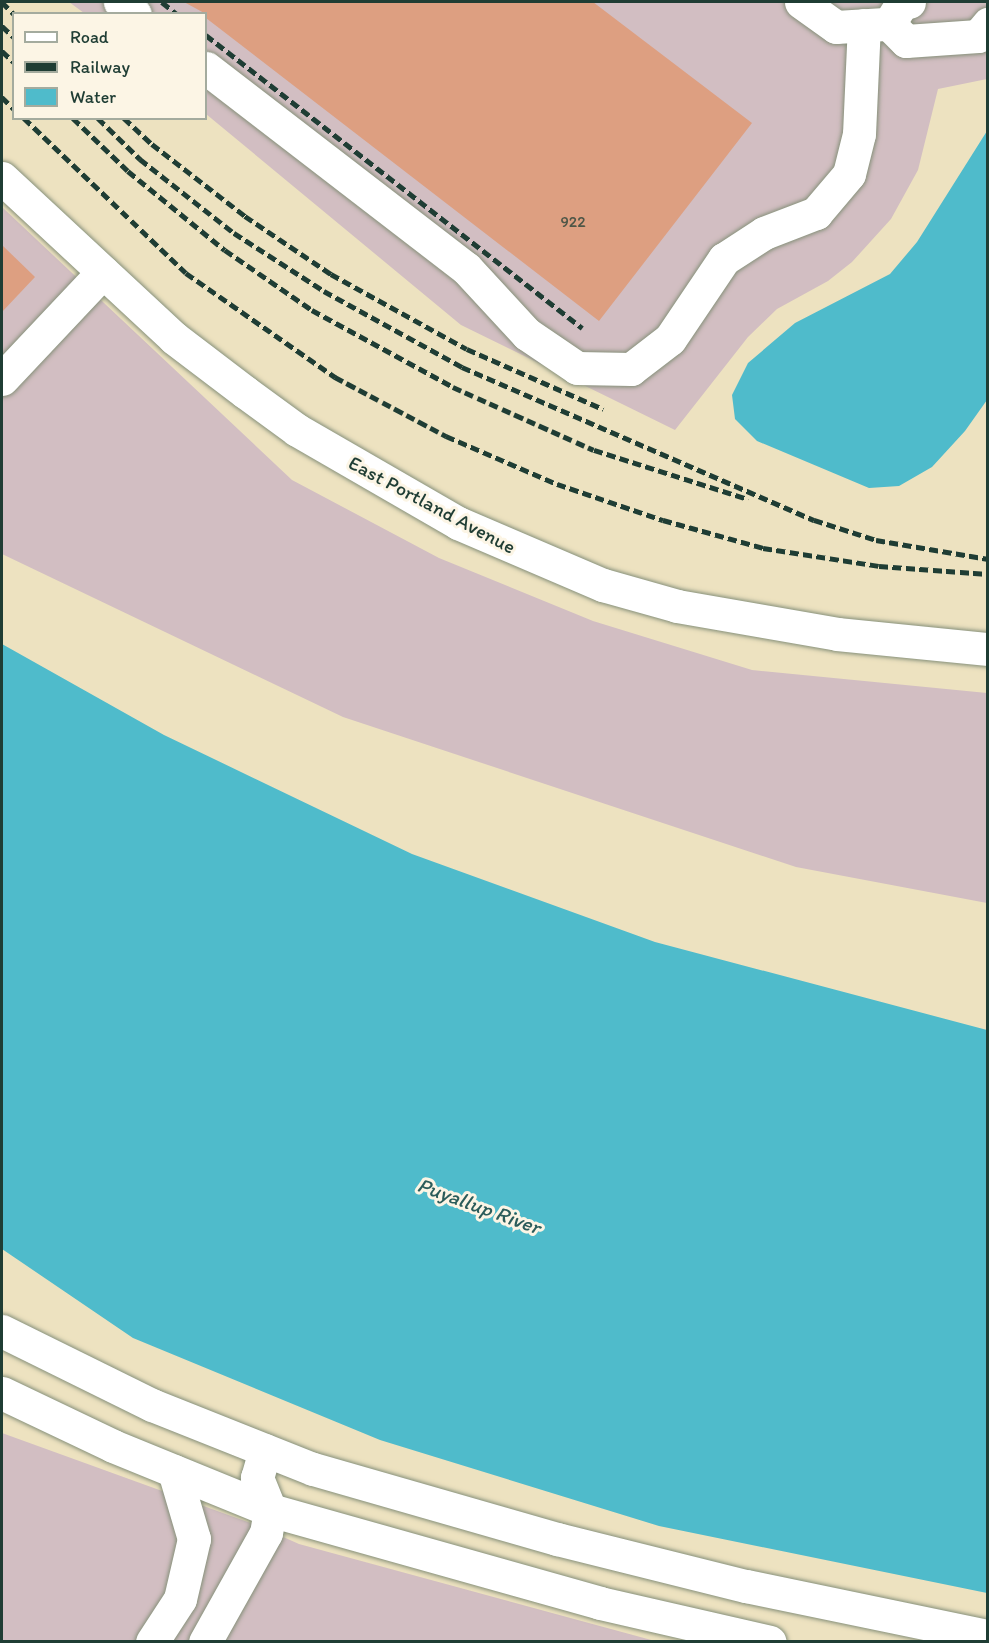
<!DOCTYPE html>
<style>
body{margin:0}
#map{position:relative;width:989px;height:1643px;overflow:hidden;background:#ede2c0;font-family:Itim,sans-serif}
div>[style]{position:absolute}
.industrial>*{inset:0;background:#d2bec2}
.water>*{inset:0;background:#4fbbcb}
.building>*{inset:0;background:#dd9f81}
.roads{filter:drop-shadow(0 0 2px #86907a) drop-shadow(0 0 2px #86907a)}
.minor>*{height:33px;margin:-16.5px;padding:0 16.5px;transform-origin:16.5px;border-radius:16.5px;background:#fff}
.rail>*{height:4.5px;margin-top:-2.25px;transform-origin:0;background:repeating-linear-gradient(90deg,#1f3d34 0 9px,transparent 0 13.5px)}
span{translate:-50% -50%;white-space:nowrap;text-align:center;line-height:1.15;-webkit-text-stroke:6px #fcf5e5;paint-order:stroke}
.number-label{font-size:16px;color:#4e5647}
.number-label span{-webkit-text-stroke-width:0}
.street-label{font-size:20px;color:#1f3d34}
.water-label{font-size:21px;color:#2b5c5a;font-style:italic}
.frame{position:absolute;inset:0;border:3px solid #1f3d34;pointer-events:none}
.legend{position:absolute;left:12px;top:12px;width:195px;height:108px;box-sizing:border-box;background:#fcf5e5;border:2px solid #a4ab9e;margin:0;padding:8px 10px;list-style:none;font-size:18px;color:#1f3d34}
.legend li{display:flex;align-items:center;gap:12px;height:30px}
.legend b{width:30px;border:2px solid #a4ab9e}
</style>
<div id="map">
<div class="industrial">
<div style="clip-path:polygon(69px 2px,987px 2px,987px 79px,938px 89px,918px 170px,891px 219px,852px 262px,828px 281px,777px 309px,748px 337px,675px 430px,461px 325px,206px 114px,206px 14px,84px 13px)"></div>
<div style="clip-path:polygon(2px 207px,292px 480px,439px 558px,593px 621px,752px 670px,987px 693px,987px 903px,796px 867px,343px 717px,2px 554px)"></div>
<div style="clip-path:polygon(2px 1433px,256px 1525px,299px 1544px,655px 1641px,2px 1642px)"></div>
</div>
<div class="water">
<div style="clip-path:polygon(987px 131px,987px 400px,965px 431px,932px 467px,899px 486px,869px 488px,757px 441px,735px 419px,732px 395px,748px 363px,795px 323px,890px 274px,917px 242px)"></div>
<div style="clip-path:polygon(2px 644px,164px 735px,412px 854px,655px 942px,987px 1030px,987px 1593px,659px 1526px,380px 1440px,133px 1338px,2px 1249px)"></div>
</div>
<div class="building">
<div style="clip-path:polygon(184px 2px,593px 2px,752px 123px,599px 321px,206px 18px,206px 14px)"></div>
<div style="clip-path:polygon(2px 245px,35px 277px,2px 312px)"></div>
</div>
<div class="roads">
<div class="minor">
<div style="left:120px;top:2px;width:19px;rotate:39deg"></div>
<div style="left:801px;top:2px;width:43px;rotate:35.5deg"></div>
<div style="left:836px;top:27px;width:49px;rotate:-3.5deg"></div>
<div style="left:909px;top:2px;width:7px;rotate:172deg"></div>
<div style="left:902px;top:3px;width:25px;rotate:122deg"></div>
<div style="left:889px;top:24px;width:24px;rotate:45deg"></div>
<div style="left:906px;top:41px;width:72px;rotate:-4deg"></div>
<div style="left:978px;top:36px;width:16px;rotate:-50deg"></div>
<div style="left:206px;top:68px;width:328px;rotate:37.6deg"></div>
<div style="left:466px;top:268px;width:90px;rotate:47.3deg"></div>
<div style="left:527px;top:334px;width:60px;rotate:34.2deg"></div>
<div style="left:577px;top:368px;width:54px;rotate:1.1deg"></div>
<div style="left:631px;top:369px;width:49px;rotate:-37.6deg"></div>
<div style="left:670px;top:339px;width:97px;rotate:-56deg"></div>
<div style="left:724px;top:259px;width:48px;rotate:-33deg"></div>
<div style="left:764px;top:233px;width:56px;rotate:-21deg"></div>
<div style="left:816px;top:213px;width:51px;rotate:-49.8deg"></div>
<div style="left:849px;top:174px;width:41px;rotate:-76deg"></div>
<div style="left:859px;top:134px;width:109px;rotate:-87.4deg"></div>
<div style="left:2px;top:178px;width:235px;rotate:42.9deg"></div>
<div style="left:174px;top:338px;width:89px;rotate:37.3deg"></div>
<div style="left:245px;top:392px;width:64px;rotate:36.2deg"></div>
<div style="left:297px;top:430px;width:186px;rotate:30deg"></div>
<div style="left:458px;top:523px;width:158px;rotate:23.2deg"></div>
<div style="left:603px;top:585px;width:77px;rotate:15.8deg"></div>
<div style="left:677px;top:606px;width:162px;rotate:9.9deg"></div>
<div style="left:837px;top:634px;width:152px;rotate:5.7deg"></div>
<div style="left:2px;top:379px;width:147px;rotate:-46.7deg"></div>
<div style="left:2px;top:1331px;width:167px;rotate:26.3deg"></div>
<div style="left:152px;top:1405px;width:173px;rotate:21.7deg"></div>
<div style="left:313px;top:1469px;width:254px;rotate:16deg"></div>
<div style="left:557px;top:1539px;width:195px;rotate:14deg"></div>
<div style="left:746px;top:1586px;width:247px;rotate:11.7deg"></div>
<div style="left:2px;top:1393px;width:123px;rotate:25.5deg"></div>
<div style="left:113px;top:1446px;width:170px;rotate:22.2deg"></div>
<div style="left:270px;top:1510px;width:343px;rotate:15.7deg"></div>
<div style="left:600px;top:1603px;width:174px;rotate:12.9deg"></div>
<div style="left:152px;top:1642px;width:51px;rotate:-56.9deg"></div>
<div style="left:180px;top:1599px;width:62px;rotate:-76.9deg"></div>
<div style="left:194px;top:1539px;width:71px;rotate:-106.4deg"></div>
<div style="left:205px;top:1642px;width:125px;rotate:-60.8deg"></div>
<div style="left:266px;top:1533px;width:23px;rotate:-80deg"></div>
<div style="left:270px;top:1510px;width:35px;rotate:-112deg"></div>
<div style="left:257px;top:1478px;width:29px;rotate:-74deg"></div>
</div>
</div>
<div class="rail">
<div style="left:2px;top:2px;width:17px;rotate:45deg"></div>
<div style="left:162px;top:2px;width:19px;rotate:39deg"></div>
<div style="left:2px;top:26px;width:16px;rotate:43deg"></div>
<div style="left:206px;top:35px;width:477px;rotate:37.9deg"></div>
<div style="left:2px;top:51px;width:16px;rotate:43deg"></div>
<div style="left:2px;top:97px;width:17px;rotate:45deg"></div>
<div style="left:24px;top:118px;width:224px;rotate:43.7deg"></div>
<div style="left:186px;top:273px;width:182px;rotate:34.9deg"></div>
<div style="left:335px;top:377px;width:126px;rotate:28deg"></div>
<div style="left:446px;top:436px;width:121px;rotate:23.4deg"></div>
<div style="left:557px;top:484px;width:112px;rotate:18.8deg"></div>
<div style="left:663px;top:520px;width:104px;rotate:15.6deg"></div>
<div style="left:763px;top:548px;width:117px;rotate:8.8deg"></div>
<div style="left:879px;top:566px;width:109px;rotate:4.2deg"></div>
<div style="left:73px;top:118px;width:76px;rotate:43.9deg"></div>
<div style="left:128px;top:171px;width:125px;rotate:39.2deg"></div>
<div style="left:225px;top:250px;width:106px;rotate:34.6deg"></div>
<div style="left:312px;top:310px;width:161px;rotate:28.6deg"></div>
<div style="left:453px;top:387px;width:154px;rotate:24.1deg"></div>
<div style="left:594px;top:450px;width:162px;rotate:17.7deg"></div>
<div style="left:98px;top:118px;width:59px;rotate:44.3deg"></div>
<div style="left:140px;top:159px;width:120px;rotate:38.2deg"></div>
<div style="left:234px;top:233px;width:107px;rotate:32.8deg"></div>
<div style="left:324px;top:291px;width:158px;rotate:28.8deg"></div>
<div style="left:462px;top:367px;width:384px;rotate:23.5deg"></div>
<div style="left:814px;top:520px;width:65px;rotate:17.9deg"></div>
<div style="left:876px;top:540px;width:114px;rotate:9.6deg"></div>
<div style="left:124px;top:118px;width:38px;rotate:43deg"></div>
<div style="left:152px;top:144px;width:118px;rotate:37.7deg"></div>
<div style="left:245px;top:216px;width:104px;rotate:34deg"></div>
<div style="left:331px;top:274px;width:155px;rotate:28.9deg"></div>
<div style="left:467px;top:349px;width:149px;rotate:23.8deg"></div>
</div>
<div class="number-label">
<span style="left:573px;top:222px">922</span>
</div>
<div class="street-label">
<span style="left:432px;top:505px;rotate:28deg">East Portland Avenue</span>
</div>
<div class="water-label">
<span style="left:479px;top:1206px;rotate:20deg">Puyallup River</span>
</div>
<div class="frame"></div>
<ul class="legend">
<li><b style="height:8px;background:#fff"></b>Road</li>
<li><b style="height:8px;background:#1f3d34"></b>Railway</li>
<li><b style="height:16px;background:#4fbbcb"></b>Water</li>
</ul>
</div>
